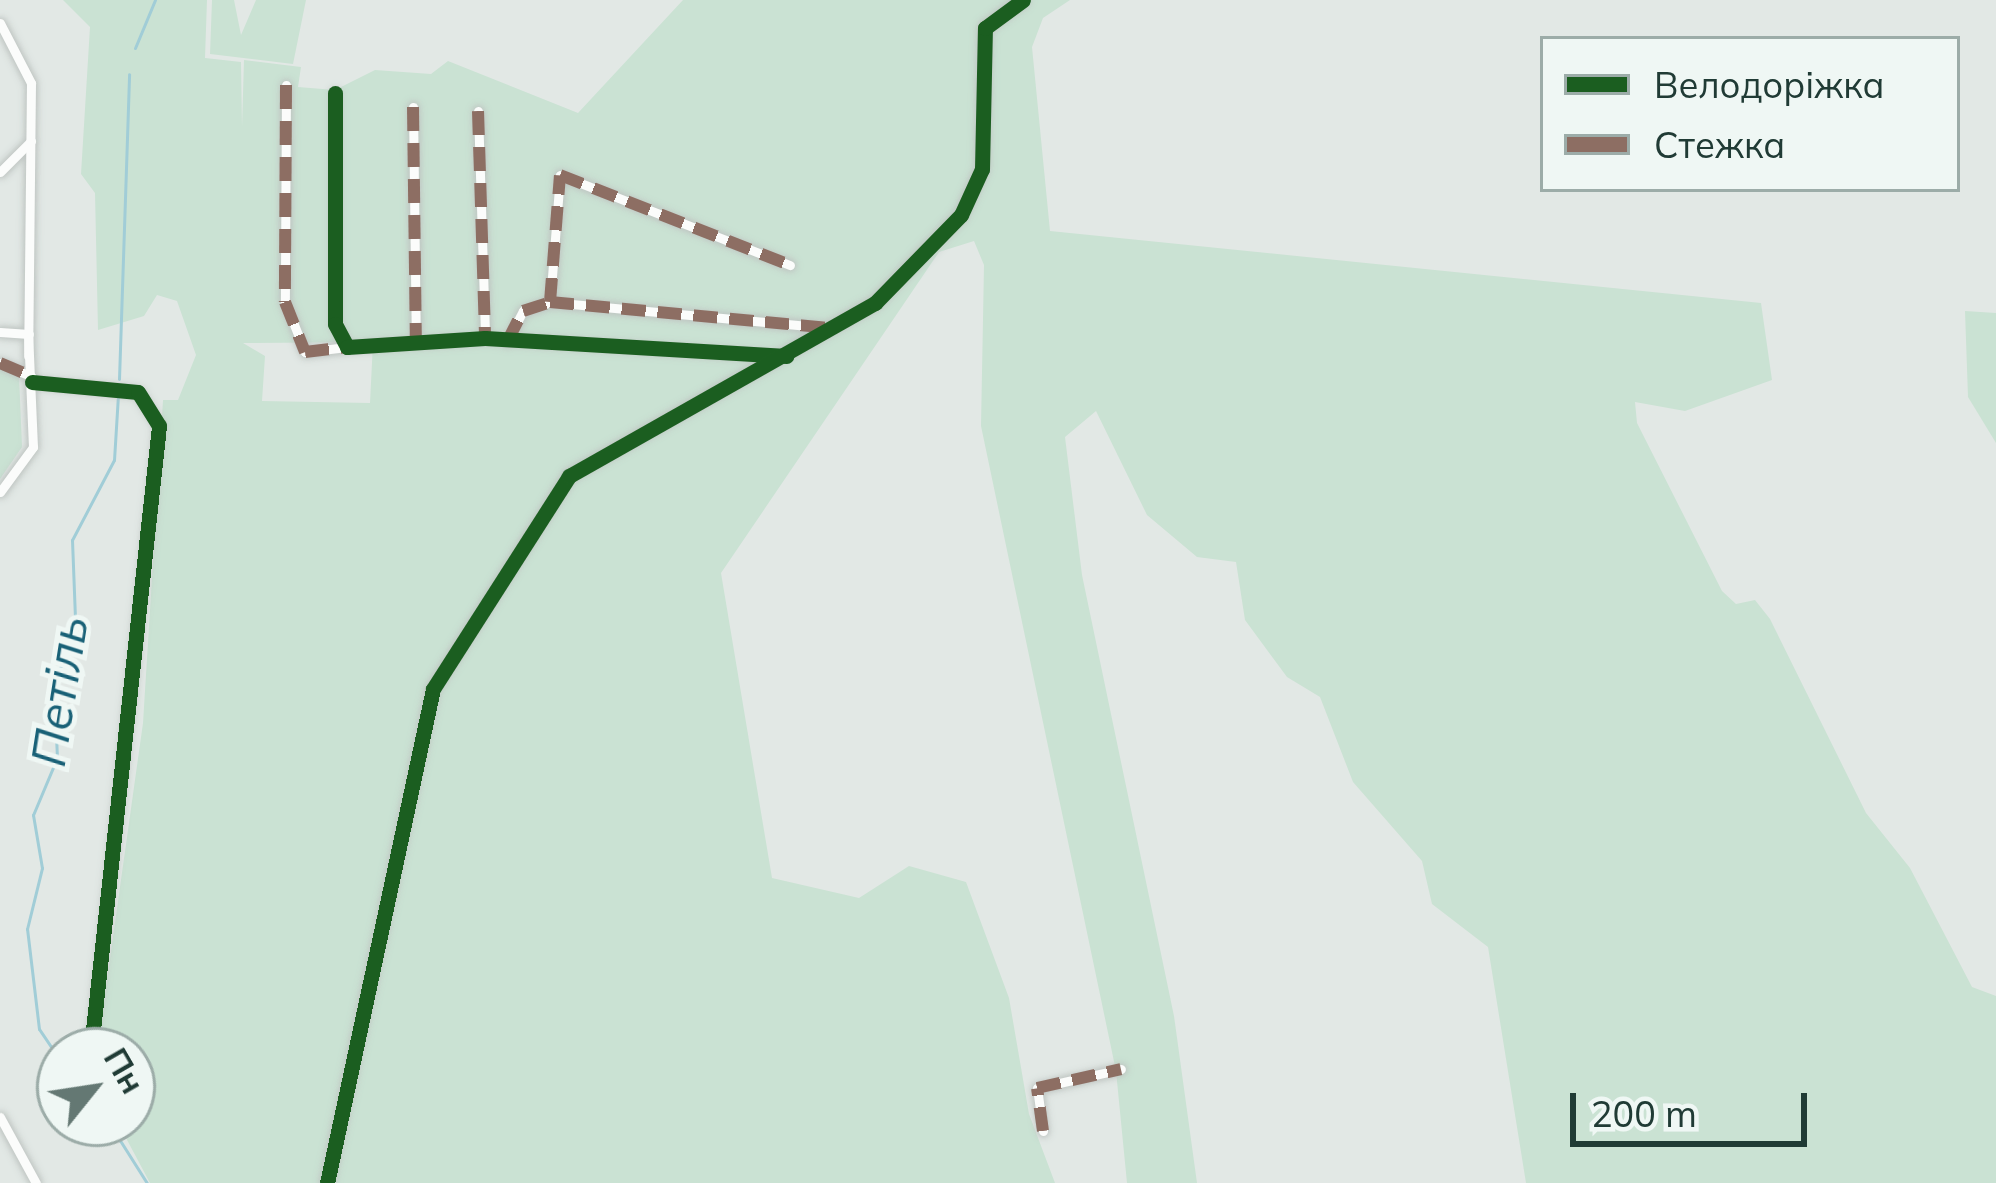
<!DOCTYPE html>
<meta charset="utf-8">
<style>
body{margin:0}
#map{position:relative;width:1996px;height:1183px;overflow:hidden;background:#e2e8e5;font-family:Mulish,sans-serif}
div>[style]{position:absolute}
.green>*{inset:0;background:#cae2d3}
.stream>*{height:3px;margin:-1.5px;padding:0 1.5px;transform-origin:1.5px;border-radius:1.5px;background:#a1cdd7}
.roads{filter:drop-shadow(0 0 3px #bfc5c2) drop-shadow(0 0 3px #bfc5c2)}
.minor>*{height:9px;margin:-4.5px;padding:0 4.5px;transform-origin:4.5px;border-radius:4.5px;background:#fbfcfb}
.tertiary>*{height:12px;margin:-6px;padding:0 6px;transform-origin:6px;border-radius:6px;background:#fbfcfb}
.quiet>*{height:12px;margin-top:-6px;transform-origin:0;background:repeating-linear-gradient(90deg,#8d6e63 0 24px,transparent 0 36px)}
.cycleway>*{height:15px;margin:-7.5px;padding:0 7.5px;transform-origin:7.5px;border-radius:7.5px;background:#1b5e20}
span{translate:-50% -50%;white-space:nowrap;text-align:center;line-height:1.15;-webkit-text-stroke:10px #eff7f4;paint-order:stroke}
.water-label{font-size:48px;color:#196177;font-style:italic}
.legend{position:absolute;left:1540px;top:36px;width:420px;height:156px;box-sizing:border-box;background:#eff7f4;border:3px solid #9caca8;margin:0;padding:15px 21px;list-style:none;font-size:36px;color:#203b35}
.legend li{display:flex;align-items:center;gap:24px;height:60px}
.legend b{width:60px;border:3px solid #9caca8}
.north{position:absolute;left:36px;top:1027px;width:120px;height:120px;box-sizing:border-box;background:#eff7f4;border:3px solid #9caca8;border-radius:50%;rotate:60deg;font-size:33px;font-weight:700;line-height:48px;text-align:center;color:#203b35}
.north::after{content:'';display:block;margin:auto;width:42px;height:54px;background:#647873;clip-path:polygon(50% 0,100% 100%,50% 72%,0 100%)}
.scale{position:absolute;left:1570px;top:1093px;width:237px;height:54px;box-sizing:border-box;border:6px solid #203b35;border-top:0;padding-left:15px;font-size:36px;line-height:42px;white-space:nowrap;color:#203b35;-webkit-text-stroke:9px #eff7f4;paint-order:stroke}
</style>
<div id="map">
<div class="green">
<div style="clip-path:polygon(evenodd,63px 0,207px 0,205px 58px,241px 62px,242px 127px,244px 60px,301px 67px,298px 87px,335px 90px,375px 70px,431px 74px,448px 61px,578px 113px,683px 0,1070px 0,1043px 18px,1032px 47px,1050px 231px,1761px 303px,1772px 380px,1685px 411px,1635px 402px,1637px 423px,1722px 591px,1736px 604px,1755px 600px,1770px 619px,1866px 813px,1910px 868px,1972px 987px,1996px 996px,1996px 1183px,1526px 1183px,1488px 947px,1432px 904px,1422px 861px,1353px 782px,1320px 697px,1287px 677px,1245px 620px,1236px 562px,1197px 557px,1147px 515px,1096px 411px,1065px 437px,1082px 575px,1174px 1016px,1197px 1183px,1127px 1183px,1116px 1071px,981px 426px,984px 265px,974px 241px,939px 252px,721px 573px,772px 878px,859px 898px,909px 866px,966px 882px,1009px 998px,1029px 1114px,1055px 1183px,150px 1183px,118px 1123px,132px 1123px,132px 1051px,97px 1051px,143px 723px,163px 400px,178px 400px,196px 355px,177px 301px,157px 295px,144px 316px,98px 330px,95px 193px,81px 174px,90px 27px,63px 0,373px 342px,370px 403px,262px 401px,265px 356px,243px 343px,373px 342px)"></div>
<div style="clip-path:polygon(212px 0,234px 0,241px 35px,256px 0,306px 0,293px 64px,210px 54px)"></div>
<div style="clip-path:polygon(1965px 311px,1996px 313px,1996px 443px,1968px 397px)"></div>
<div style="clip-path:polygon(0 367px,19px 376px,22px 447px,0 479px)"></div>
</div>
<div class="stream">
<div style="left:135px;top:48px;width:52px;rotate:-67.4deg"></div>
<div style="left:119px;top:379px;width:305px;rotate:-88.1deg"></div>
<div style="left:60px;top:1060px;width:37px;rotate:-124deg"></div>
<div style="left:39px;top:1029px;width:101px;rotate:-96.8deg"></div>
<div style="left:27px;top:929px;width:63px;rotate:-76.2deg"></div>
<div style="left:42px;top:868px;width:54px;rotate:-99.6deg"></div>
<div style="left:33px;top:815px;width:62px;rotate:-67.2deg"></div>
<div style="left:57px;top:758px;width:69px;rotate:-92.5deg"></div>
<div style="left:54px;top:689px;width:74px;rotate:-73.5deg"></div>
<div style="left:75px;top:618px;width:78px;rotate:-92.2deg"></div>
<div style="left:72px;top:540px;width:90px;rotate:-62.3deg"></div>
<div style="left:114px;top:460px;width:65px;rotate:-86.5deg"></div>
<div style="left:109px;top:1123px;width:71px;rotate:57.7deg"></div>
</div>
<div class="roads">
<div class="minor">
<div style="left:0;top:23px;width:68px;rotate:62.7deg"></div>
<div style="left:31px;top:83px;width:273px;rotate:90.6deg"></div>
<div style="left:286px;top:85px;width:217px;rotate:90.3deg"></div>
<div style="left:285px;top:302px;width:54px;rotate:68.2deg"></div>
<div style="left:305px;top:352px;width:42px;rotate:-6.8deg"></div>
<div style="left:335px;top:93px;width:231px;rotate:90deg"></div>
<div style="left:335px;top:324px;width:26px;rotate:62deg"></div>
<div style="left:347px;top:347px;width:138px;rotate:-3.7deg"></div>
<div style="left:485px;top:338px;width:297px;rotate:3.5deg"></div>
<div style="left:413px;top:107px;width:233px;rotate:89.3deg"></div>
<div style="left:478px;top:111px;width:227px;rotate:88.2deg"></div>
<div style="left:0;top:172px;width:44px;rotate:-45deg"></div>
<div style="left:550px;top:302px;width:127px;rotate:-85.5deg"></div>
<div style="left:560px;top:175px;width:247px;rotate:21.4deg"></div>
<div style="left:0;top:332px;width:29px;rotate:4deg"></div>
<div style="left:507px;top:342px;width:35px;rotate:-63deg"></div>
<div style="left:523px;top:311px;width:28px;rotate:-18deg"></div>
<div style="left:550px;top:302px;width:281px;rotate:5.3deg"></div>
<div style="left:0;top:363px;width:34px;rotate:23deg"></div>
<div style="left:32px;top:382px;width:106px;rotate:5.4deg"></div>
<div style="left:138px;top:392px;width:40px;rotate:58deg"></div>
<div style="left:159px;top:426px;width:608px;rotate:96.24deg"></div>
<div style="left:0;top:492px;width:56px;rotate:-53.7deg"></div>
<div style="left:33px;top:447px;width:113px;rotate:-92.5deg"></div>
<div style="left:0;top:1117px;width:75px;rotate:61.4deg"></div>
<div style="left:1043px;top:1131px;width:43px;rotate:-97.9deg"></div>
<div style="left:1037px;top:1088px;width:86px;rotate:-12.7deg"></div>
</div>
<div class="tertiary">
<div style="left:327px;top:1183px;width:505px;rotate:-77.89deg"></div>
<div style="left:433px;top:689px;width:253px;rotate:-57.4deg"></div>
<div style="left:569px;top:476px;width:352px;rotate:-29.5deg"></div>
<div style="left:875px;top:303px;width:123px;rotate:-45.7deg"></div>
<div style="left:961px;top:215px;width:51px;rotate:-65.5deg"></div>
<div style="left:982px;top:169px;width:141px;rotate:-88.8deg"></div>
<div style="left:985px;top:28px;width:47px;rotate:-36.4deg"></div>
</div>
</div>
<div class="quiet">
<div style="left:286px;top:85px;width:217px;rotate:90.3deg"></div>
<div style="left:285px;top:302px;width:54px;rotate:68.2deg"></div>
<div style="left:305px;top:352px;width:42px;rotate:-6.8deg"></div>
<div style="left:413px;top:107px;width:233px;rotate:89.3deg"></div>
<div style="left:478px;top:111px;width:227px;rotate:88.2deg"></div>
<div style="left:550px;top:302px;width:127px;rotate:-85.5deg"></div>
<div style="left:560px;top:175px;width:247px;rotate:21.4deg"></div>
<div style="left:507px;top:342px;width:35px;rotate:-63deg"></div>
<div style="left:523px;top:311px;width:28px;rotate:-18deg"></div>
<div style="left:550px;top:302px;width:280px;rotate:5.3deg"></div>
<div style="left:0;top:363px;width:34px;rotate:23deg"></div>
<div style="left:1043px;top:1131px;width:43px;rotate:-97.9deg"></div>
<div style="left:1037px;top:1088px;width:86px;rotate:-12.7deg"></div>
</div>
<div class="cycleway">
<div style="left:335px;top:93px;width:231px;rotate:90deg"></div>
<div style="left:335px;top:324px;width:26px;rotate:62deg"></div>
<div style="left:347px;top:347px;width:138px;rotate:-3.7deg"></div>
<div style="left:485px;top:338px;width:302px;rotate:3.4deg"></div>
<div style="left:32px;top:382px;width:106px;rotate:5.4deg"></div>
<div style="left:138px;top:392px;width:40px;rotate:58deg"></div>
<div style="left:159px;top:426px;width:608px;rotate:96.24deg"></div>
<div style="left:327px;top:1183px;width:505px;rotate:-77.89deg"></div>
<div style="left:433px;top:689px;width:253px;rotate:-57.4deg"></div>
<div style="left:569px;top:476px;width:352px;rotate:-29.5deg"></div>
<div style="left:875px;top:303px;width:123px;rotate:-45.7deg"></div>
<div style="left:961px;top:215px;width:51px;rotate:-65.5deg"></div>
<div style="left:982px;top:169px;width:141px;rotate:-88.8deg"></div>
<div style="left:985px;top:28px;width:47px;rotate:-36.4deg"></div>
</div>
<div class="water-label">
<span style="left:59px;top:691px;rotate:-81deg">Петіль</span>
</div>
<ul class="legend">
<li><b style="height:15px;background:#1b5e20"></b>Велодоріжка</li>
<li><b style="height:15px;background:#8d6e63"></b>Стежка</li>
</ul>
<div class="north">Пн</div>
<div class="scale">200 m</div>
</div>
